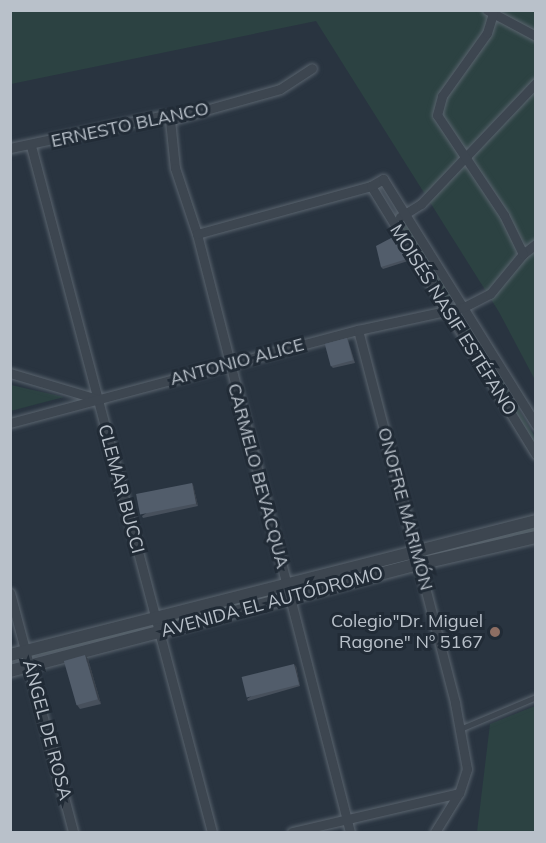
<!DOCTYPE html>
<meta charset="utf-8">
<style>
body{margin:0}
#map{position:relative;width:546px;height:843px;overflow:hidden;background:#293440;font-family:Mulish,sans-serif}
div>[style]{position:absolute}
.green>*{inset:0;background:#2c4242;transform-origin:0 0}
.roads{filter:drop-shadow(0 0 2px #5a646e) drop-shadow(0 0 2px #5a646e)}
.service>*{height:4.5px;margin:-2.25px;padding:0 2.25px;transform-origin:2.25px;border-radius:2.25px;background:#3d4650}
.minor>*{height:9px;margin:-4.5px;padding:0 4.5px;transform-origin:4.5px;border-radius:4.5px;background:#3d4650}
.tertiary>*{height:12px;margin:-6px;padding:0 6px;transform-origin:6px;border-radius:6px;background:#3d4650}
.wall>*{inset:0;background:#47505c}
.shaded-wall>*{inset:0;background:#39414b}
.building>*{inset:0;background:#525d6b;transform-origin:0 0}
.dots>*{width:16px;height:16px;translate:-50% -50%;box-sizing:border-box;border:3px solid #212b36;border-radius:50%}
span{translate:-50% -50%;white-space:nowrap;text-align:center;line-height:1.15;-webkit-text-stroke:6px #212b36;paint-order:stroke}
.street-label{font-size:18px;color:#b9c1ca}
.poi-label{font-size:18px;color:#b9c1ca}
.right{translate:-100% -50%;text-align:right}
.frame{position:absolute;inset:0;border:12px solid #b9c1ca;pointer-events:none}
</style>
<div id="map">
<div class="green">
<div style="clip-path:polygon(11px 11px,535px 11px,535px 380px,499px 312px,316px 21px,11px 84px)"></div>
<div style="left:407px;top:226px;width:82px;height:5px;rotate:58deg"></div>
<div style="clip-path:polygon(469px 326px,535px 437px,535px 449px,463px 329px)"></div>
<div style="clip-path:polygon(11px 385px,64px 397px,11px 411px)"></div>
<div style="clip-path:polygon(535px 526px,535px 531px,433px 555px,432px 551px)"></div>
<div style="left:272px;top:592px;width:4px;height:105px;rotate:76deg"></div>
<div style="left:144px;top:625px;width:4px;height:107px;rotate:76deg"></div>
<div style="clip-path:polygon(535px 706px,535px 832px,477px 832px,490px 724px)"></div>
</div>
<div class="roads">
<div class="service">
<div style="left:460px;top:729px;width:82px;rotate:-22.8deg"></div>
</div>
<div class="minor">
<div style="left:487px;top:10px;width:55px;rotate:28deg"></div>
<div style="left:170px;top:120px;width:48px;rotate:84.1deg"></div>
<div style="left:175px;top:168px;width:70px;rotate:71.6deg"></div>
<div style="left:197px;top:234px;width:617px;rotate:75.65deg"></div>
<div style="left:31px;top:146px;width:709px;rotate:75.22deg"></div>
<div style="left:10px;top:148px;width:154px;rotate:-12deg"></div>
<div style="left:161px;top:116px;width:10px;rotate:24deg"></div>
<div style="left:170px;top:120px;width:114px;rotate:-15.7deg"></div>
<div style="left:280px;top:89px;width:38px;rotate:-33deg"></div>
<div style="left:371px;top:186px;width:315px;rotate:58.4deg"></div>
<div style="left:400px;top:217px;width:25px;rotate:-32deg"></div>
<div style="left:421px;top:204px;width:167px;rotate:-46.5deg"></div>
<div style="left:197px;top:234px;width:180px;rotate:-15.4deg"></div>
<div style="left:371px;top:186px;width:14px;rotate:-30deg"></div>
<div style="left:383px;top:179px;width:290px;rotate:58.1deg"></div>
<div style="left:523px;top:254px;width:16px;rotate:-38deg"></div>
<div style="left:358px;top:330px;width:385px;rotate:75.4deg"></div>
<div style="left:455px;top:703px;width:67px;rotate:79.7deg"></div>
<div style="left:467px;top:769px;width:25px;rotate:108deg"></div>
<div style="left:459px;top:793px;width:46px;rotate:121.6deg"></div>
<div style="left:10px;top:373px;width:91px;rotate:16.6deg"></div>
<div style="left:10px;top:423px;width:360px;rotate:-15deg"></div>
<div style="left:358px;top:330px;width:108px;rotate:-12.2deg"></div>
<div style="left:464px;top:307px;width:29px;rotate:-27deg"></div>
<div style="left:490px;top:294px;width:52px;rotate:-50.5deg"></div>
<div style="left:523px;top:254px;width:43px;rotate:-116deg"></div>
<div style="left:504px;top:215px;width:120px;rotate:-123.8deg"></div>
<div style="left:437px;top:115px;width:20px;rotate:-75deg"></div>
<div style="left:442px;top:96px;width:77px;rotate:-54.5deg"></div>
<div style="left:487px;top:33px;width:21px;rotate:-73deg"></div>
<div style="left:10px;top:593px;width:247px;rotate:75.2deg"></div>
<div style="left:292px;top:832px;width:171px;rotate:-13.1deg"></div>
</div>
<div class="tertiary">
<div style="left:10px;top:655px;width:543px;rotate:-14.29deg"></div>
<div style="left:10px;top:671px;width:423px;rotate:-14.7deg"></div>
<div style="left:419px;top:564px;width:120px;rotate:-13deg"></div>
</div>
</div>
<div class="wall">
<div style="clip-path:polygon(393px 237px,408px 261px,383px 269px,381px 267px)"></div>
<div style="clip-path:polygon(347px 338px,348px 340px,355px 363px,333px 368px,331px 366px)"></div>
<div style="clip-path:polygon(192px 483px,193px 485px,198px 506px,143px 518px,142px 516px)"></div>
<div style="clip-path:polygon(88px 659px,101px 704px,80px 709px,77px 705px)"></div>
<div style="clip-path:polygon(296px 666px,300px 686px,248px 701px,247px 699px)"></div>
</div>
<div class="shaded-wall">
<div style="clip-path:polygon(192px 483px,193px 485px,198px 506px,196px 504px)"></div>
<div style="clip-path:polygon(85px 655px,88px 659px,101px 704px,98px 699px)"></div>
<div style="clip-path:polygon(294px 664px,296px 666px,300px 686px,299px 684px)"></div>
</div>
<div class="building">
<div style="clip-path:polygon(393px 237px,407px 259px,381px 267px,376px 246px)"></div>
<div style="left:347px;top:338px;width:23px;height:23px;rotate:75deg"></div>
<div style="left:192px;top:483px;width:21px;height:57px;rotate:79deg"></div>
<div style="left:85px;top:655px;width:46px;height:22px;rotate:74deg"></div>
<div style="left:294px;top:664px;width:21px;height:54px;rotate:76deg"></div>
</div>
<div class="dots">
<div style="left:495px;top:632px;background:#8d6e63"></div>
</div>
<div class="street-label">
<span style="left:130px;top:125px;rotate:-12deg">ERNESTO BLANCO</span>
<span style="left:453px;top:320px;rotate:58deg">MOISÉS NASIF ESTÉFANO</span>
<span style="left:237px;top:362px;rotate:-15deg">ANTONIO ALICE</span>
<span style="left:258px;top:476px;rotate:75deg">CARMELO BEVACQUA</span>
<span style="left:121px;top:489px;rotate:75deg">CLEMAR BUCCI</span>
<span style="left:405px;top:509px;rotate:75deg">ONOFRE MARIMÓN</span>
<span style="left:272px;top:602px;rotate:-15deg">AVENIDA EL AUTÓDROMO</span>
<span style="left:47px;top:730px;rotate:75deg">ÁNGEL DE ROSA</span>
</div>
<div class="poi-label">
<span class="right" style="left:483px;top:632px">Colegio"Dr. Miguel<br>Ragone" Nº 5167</span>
</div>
<div class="frame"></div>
</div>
